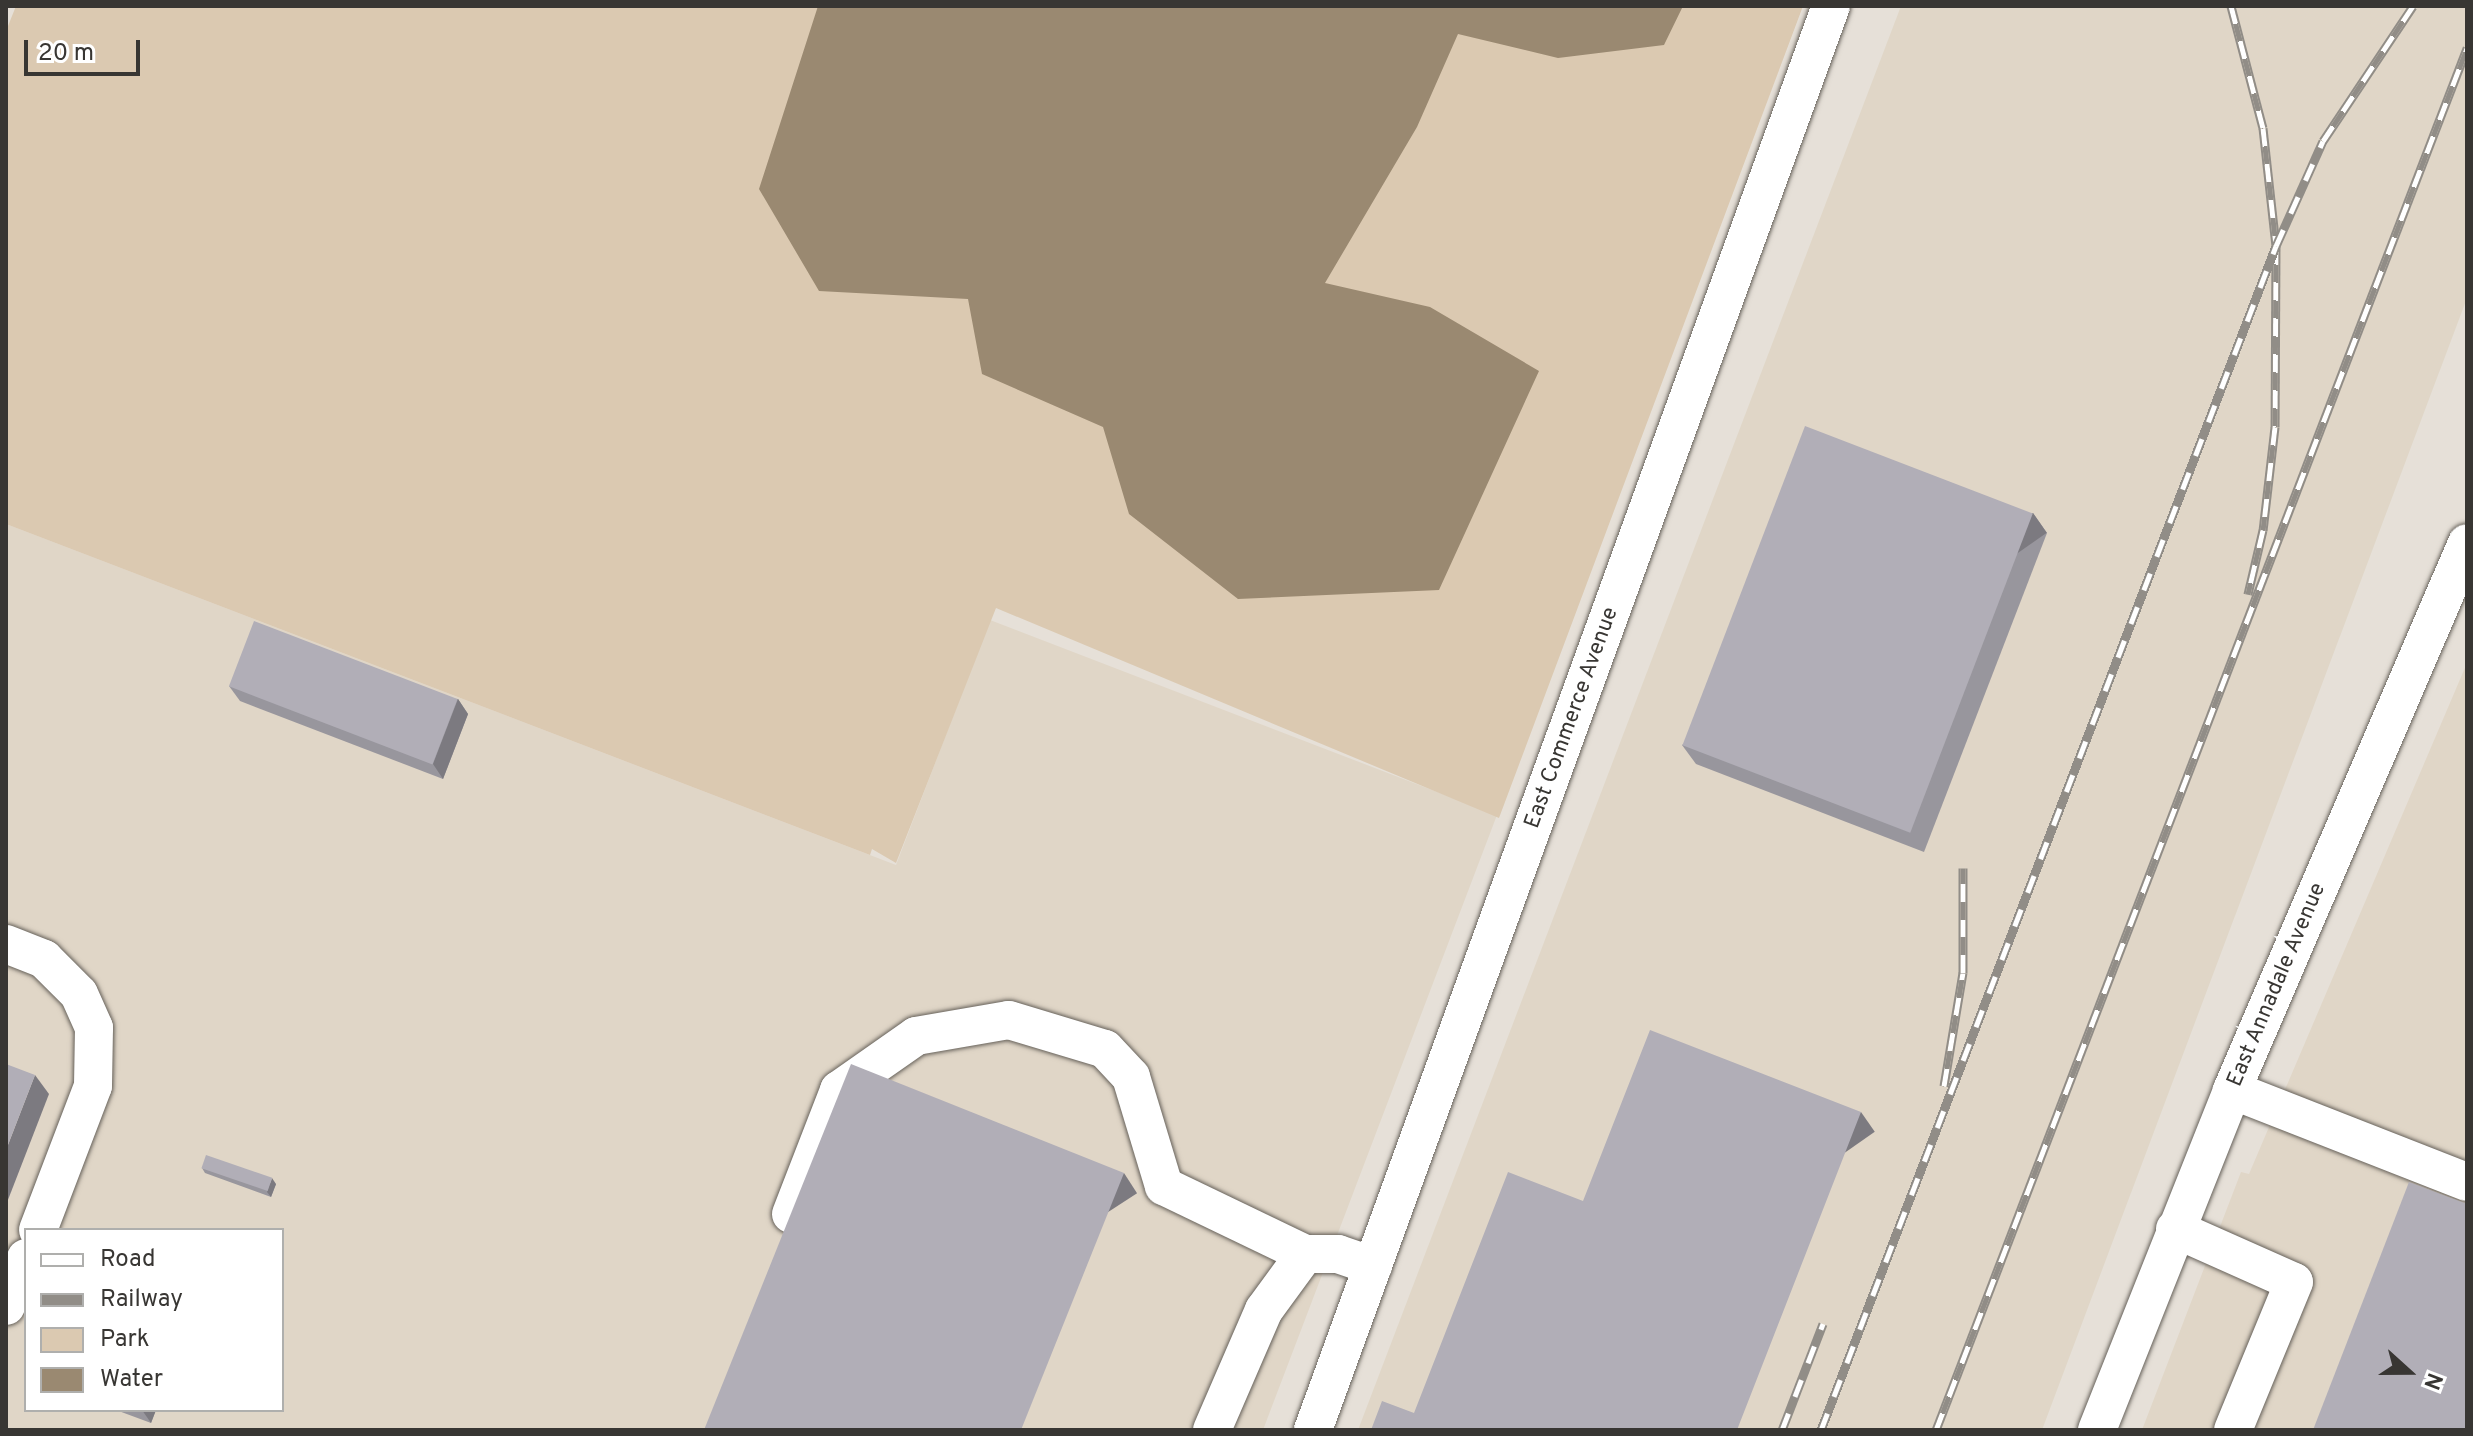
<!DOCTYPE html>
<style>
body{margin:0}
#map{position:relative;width:2473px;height:1436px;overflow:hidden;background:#e6e0d8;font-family:Overpass,sans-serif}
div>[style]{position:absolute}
.built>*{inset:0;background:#e0d6c7}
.green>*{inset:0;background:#dbc9b1}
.water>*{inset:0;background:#9a8971}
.roads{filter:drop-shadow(0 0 2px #66615a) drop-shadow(0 0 2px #66615a)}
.minor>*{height:38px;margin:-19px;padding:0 19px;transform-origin:19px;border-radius:19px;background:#fff}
.rail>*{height:9px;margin-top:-4.5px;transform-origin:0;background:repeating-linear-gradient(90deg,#fff 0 18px,#918d87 0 36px);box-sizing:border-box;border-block:2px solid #918d87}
.wall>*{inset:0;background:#98969d}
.shaded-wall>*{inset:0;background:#7c7a80;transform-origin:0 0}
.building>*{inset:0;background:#b1aeb7;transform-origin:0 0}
span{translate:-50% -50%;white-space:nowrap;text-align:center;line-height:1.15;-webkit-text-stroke:8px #fff;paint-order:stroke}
.street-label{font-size:22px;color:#383633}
.frame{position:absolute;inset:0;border:8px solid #383633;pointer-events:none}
.legend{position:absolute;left:24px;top:1228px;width:260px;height:184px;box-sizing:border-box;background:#fff;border:2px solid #afafad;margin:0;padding:10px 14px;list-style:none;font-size:24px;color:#383633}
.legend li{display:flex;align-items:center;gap:16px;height:40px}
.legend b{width:40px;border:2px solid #afafad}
.north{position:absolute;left:2369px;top:1332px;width:80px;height:80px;-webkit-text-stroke:6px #fff;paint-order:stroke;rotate:111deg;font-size:22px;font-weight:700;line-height:32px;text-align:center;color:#383633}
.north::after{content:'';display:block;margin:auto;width:28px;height:36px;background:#383633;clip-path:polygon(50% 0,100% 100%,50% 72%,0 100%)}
.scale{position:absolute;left:24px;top:40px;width:116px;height:36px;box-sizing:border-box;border:4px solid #383633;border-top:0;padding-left:10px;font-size:24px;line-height:28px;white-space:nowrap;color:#383633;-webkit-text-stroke:6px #fff;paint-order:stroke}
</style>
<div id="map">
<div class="built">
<div style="clip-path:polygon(1901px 6px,2467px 6px,2467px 298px,2042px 1430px,1358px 1430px)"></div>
<div style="clip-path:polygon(evenodd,6px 524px,896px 865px,990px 620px,1497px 815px,1263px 1430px,6px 1430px,6px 524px,26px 1230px,282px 1230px,282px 1410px,26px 1410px,26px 1230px)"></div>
<div style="clip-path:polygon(2467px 663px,2467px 1430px,2142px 1430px,2241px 1172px,2249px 1174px)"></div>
</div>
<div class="green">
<div style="clip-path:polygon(16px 6px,1803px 6px,1499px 818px,996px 608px,896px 863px,872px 849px,870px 855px,6px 524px,6px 31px)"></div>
</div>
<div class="water">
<div style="clip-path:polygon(818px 6px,1683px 6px,1664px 45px,1558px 58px,1458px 34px,1417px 127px,1325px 283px,1430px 307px,1539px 371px,1439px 590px,1238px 599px,1129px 514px,1103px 427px,982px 374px,968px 299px,819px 291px,759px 189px)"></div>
</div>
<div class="roads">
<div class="minor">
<div style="left:6px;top:944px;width:41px;rotate:21.5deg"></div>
<div style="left:44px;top:959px;width:49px;rotate:45deg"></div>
<div style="left:79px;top:994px;width:37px;rotate:66deg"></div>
<div style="left:94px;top:1028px;width:58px;rotate:91deg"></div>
<div style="left:93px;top:1086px;width:154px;rotate:110.9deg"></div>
<div style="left:2232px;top:1090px;width:252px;rotate:21.4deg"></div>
<div style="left:791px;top:1214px;width:133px;rotate:-68.8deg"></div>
<div style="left:839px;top:1090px;width:94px;rotate:-35deg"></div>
<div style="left:916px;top:1036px;width:94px;rotate:-9.8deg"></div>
<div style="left:1009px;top:1020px;width:100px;rotate:16.8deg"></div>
<div style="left:1105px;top:1049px;width:38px;rotate:47deg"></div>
<div style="left:1131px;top:1077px;width:114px;rotate:73.2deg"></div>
<div style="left:1164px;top:1186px;width:157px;rotate:25.7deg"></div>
<div style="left:2175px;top:1229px;width:130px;rotate:24deg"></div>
<div style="left:2294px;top:1282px;width:160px;rotate:112.4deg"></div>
<div style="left:6px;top:1306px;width:52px;rotate:-67.4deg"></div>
<div style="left:1212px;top:1430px;width:131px;rotate:-66.6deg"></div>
<div style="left:1264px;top:1310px;width:69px;rotate:-53.8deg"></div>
<div style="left:1305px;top:1254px;width:33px"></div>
<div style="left:1338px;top:1254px;width:37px;rotate:19deg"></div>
<div style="left:1313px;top:1430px;width:1515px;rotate:-70.01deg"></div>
<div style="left:2097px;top:1430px;width:366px;rotate:-68.3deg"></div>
<div style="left:2232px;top:1090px;width:595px;rotate:-66.75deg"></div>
</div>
</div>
<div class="rail">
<div style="left:2231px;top:6px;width:126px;rotate:75.3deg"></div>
<div style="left:2263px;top:128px;width:119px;rotate:83.7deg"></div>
<div style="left:2276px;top:246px;width:181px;rotate:90.3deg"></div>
<div style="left:2275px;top:427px;width:104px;rotate:96.6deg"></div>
<div style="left:2263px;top:530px;width:66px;rotate:103.2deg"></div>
<div style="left:1944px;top:1086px;width:115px;rotate:-80.5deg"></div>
<div style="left:1963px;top:973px;width:105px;rotate:-90deg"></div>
<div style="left:1782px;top:1430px;width:114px;rotate:-68.9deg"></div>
<div style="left:1821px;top:1430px;width:1268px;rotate:-68.98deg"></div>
<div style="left:2276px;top:246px;width:115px;rotate:-65.9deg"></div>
<div style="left:2323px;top:141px;width:162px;rotate:-56.3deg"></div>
<div style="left:1936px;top:1430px;width:1481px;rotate:-68.98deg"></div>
</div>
<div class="wall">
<div style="clip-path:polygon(2033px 513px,2047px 533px,1924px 852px,1696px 764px,1682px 745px)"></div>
<div style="clip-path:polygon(229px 686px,458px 699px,468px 714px,443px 779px,240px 701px)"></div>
<div style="clip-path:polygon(202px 1168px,276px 1184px,271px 1197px,205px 1173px)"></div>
<div style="clip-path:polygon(116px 1410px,156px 1410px,151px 1423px)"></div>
</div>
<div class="shaded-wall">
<div style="left:2033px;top:513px;width:24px;height:342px;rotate:55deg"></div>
<div style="clip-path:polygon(458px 699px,468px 714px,443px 779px,433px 764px)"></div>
<div style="clip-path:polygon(35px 1075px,49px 1094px,6px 1205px,6px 1150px)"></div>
<div style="left:1861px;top:1112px;width:24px;height:341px;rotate:55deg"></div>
<div style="left:1124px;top:1173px;width:24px;height:277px;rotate:57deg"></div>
<div style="clip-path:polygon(272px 1178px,276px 1184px,271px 1197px,267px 1192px)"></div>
<div style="clip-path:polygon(142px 1410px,156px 1410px,151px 1423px)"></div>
</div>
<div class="building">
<div style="left:1805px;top:426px;width:244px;height:342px;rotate:21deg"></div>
<div style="left:254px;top:621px;width:218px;height:70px;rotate:21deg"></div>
<div style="clip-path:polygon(1650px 1030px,1861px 1112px,1737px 1430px,1371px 1430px,1382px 1401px,1414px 1413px,1508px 1172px,1583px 1201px)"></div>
<div style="clip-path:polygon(6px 1064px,35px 1075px,6px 1150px)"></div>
<div style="clip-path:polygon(851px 1064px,1124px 1173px,1021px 1430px,704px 1430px)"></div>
<div style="left:206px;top:1155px;width:70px;height:14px;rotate:19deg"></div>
<div style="clip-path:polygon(2409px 1182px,2467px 1204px,2467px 1430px,2313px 1430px)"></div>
</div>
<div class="street-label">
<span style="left:1572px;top:718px;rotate:-70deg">East Commerce Avenue</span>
<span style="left:2277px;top:985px;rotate:-67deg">East Annadale Avenue</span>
</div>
<div class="frame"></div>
<ul class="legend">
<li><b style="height:10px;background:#fff"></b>Road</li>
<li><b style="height:10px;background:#918d87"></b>Railway</li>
<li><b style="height:22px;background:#dbc9b1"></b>Park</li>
<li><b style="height:22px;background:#9a8971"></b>Water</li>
</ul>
<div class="north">N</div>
<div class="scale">20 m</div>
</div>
